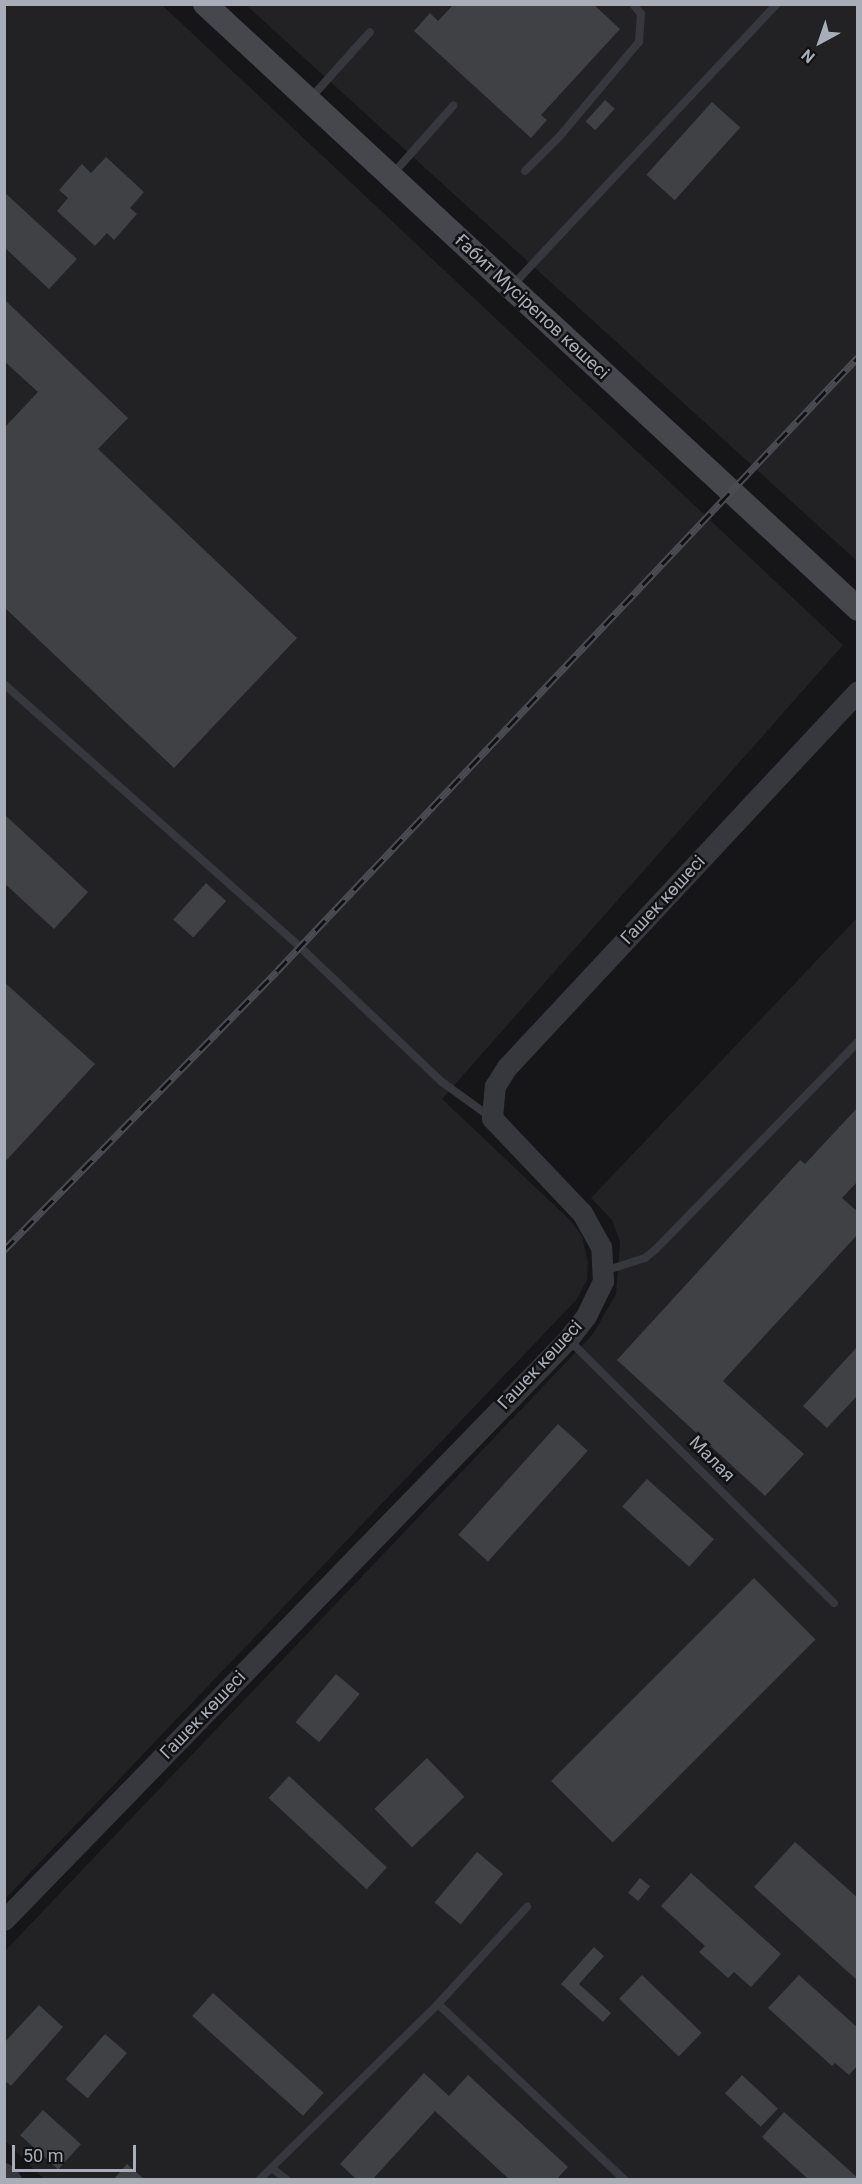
<!DOCTYPE html>
<meta charset="utf-8">
<style>
body{margin:0}
#map{position:relative;width:862px;height:2184px;overflow:hidden;background:#161618;font-family:Roboto,sans-serif}
div>[style]{position:absolute}
.built>*{inset:0;background:#222225}
.building>*{inset:0;background:#404145;transform-origin:0 0}
.service>*{height:8px;margin:-4px;padding:0 4px;transform-origin:4px;border-radius:4px;background:#37383d}
.tertiary>*{height:21px;margin:-10.5px;padding:0 10.5px;transform-origin:10.5px;border-radius:10.5px;background:#37383d}
.secondary>*{height:24px;margin:-12px;padding:0 12px;transform-origin:12px;border-radius:12px;background:#45474d}
.rail>*{height:7px;margin-top:-3.5px;transform-origin:0;background:repeating-linear-gradient(90deg,#111113 0 14px,#4a4c52 0 28px);box-sizing:border-box;border-block:2px solid #4a4c52}
span{translate:-50% -50%;white-space:nowrap;text-align:center;line-height:1.15;-webkit-text-stroke:5px #111113;paint-order:stroke}
.street-label{font-size:18px;color:#a8adb8}
.frame{position:absolute;inset:0;border:6px solid #a8adb8;pointer-events:none}
.north{position:absolute;left:790px;top:12px;width:60px;height:60px;-webkit-text-stroke:4px #111113;paint-order:stroke;rotate:220deg;font-size:16px;font-weight:700;line-height:24px;text-align:center;color:#a8adb8}
.north::after{content:'';display:block;margin:auto;width:21px;height:27px;background:#a8adb8;clip-path:polygon(50% 0,100% 100%,50% 72%,0 100%)}
.scale{position:absolute;left:12px;top:2145px;width:124px;height:27px;box-sizing:border-box;border:3px solid #a8adb8;border-top:0;padding-left:8px;font-size:18px;line-height:21px;white-space:nowrap;color:#a8adb8;-webkit-text-stroke:4px #111113;paint-order:stroke}
</style>
<div id="map">
<div class="built">
<div style="clip-path:polygon(5px 5px,162px 5px,843px 645px,442px 1099px,570px 1220px,582px 1236px,588px 1264px,587px 1280px,577px 1299px,5px 1899px)"></div>
<div style="clip-path:polygon(246px 5px,857px 5px,857px 561px)"></div>
<div style="clip-path:polygon(857px 918px,857px 2179px,44px 2179px,5px 2141px,4px 1952px,593px 1334px,616px 1294px,620px 1242px,612px 1220px,591px 1198px)"></div>
</div>
<div class="building">
<div style="clip-path:polygon(454px 4px,593px 4px,620px 29px,541px 115px,547px 120px,531px 138px,414px 31px,430px 13px,438px 21px)"></div>
<div style="left:605px;top:100px;width:13px;height:29px;rotate:42deg"></div>
<div style="left:712px;top:102px;width:38px;height:98px;rotate:42deg"></div>
<div style="clip-path:polygon(106px 157px,144px 192px,130px 208px,137px 214px,114px 240px,107px 233px,95px 246px,57px 211px,68px 198px,59px 190px,82px 164px,91px 173px)"></div>
<div style="clip-path:polygon(4px 192px,77px 259px,49px 289px,4px 247px)"></div>
<div style="clip-path:polygon(6px 301px,128px 418px,98px 449px,297px 638px,174px 768px,4px 607px,4px 428px,38px 392px,4px 361px)"></div>
<div style="clip-path:polygon(4px 814px,88px 892px,54px 929px,4px 883px)"></div>
<div style="left:206px;top:883px;width:27px;height:49px;rotate:42deg"></div>
<div style="clip-path:polygon(4px 982px,95px 1064px,4px 1163px)"></div>
<div style="clip-path:polygon(858px 1107px,858px 1181px,842px 1198px,858px 1212px,858px 1234px,723px 1381px,804px 1454px,765px 1496px,617px 1360px,800px 1160px,805px 1164px)"></div>
<div style="clip-path:polygon(858px 1346px,858px 1395px,827px 1428px,803px 1406px)"></div>
<div style="left:558px;top:1424px;width:40px;height:149px;rotate:42deg"></div>
<div style="left:647px;top:1479px;width:90px;height:37px;rotate:42deg"></div>
<div style="left:754px;top:1578px;width:87px;height:287px;rotate:45deg"></div>
<div style="left:336px;top:1674px;width:31px;height:63px;rotate:40deg"></div>
<div style="left:427px;top:1758px;width:54px;height:73px;rotate:46deg"></div>
<div style="left:289px;top:1776px;width:134px;height:30px;rotate:43deg"></div>
<div style="clip-path:polygon(795px 1842px,858px 1898px,858px 1981px,754px 1887px)"></div>
<div style="left:477px;top:1852px;width:34px;height:66px;rotate:40deg"></div>
<div style="clip-path:polygon(691px 1873px,781px 1954px,751px 1987px,734px 1972px,728px 1978px,699px 1952px,705px 1946px,661px 1906px)"></div>
<div style="left:640px;top:1878px;width:13px;height:19px;rotate:39deg"></div>
<div style="clip-path:polygon(594px 1947px,604px 1956px,579px 1984px,611px 2013px,603px 2022px,561px 1984px)"></div>
<div style="left:642px;top:1975px;width:83px;height:33px;rotate:44deg"></div>
<div style="clip-path:polygon(799px 1975px,858px 2028px,858px 2065px,849px 2075px,835px 2063px,832px 2066px,768px 2008px)"></div>
<div style="left:213px;top:1993px;width:149px;height:31px;rotate:42deg"></div>
<div style="clip-path:polygon(39px 2005px,63px 2027px,11px 2086px,4px 2080px,4px 2043px)"></div>
<div style="left:105px;top:2034px;width:29px;height:60px;rotate:41deg"></div>
<div style="clip-path:polygon(424px 2073px,449px 2096px,468px 2075px,568px 2167px,556px 2180px,510px 2180px,435px 2111px,372px 2180px,357px 2180px,340px 2164px)"></div>
<div style="left:742px;top:2075px;width:49px;height:25px;rotate:43deg"></div>
<div style="left:43px;top:2110px;width:51px;height:34px;rotate:42deg"></div>
<div style="clip-path:polygon(784px 2112px,858px 2178px,858px 2180px,809px 2180px,762px 2137px)"></div>
<div style="clip-path:polygon(127px 2164px,145px 2180px,113px 2180px)"></div>
</div>
<div class="service">
<div style="left:309px;top:100px;width:91px;rotate:-48.1deg"></div>
<div style="left:525px;top:171px;width:49px;rotate:-45deg"></div>
<div style="left:560px;top:136px;width:123px;rotate:-50deg"></div>
<div style="left:639px;top:42px;width:28px;rotate:-86deg"></div>
<div style="left:641px;top:14px;width:13px;rotate:-129deg"></div>
<div style="left:391px;top:176px;width:94px;rotate:-48.5deg"></div>
<div style="left:511px;top:287px;width:388px;rotate:-46.8deg"></div>
<div style="left:4px;top:684px;width:396px;rotate:41.6deg"></div>
<div style="left:300px;top:947px;width:196px;rotate:43.6deg"></div>
<div style="left:442px;top:1082px;width:58px;rotate:35.9deg"></div>
<div style="left:604px;top:1271px;width:43px;rotate:-17.6deg"></div>
<div style="left:645px;top:1258px;width:14px;rotate:-39deg"></div>
<div style="left:656px;top:1249px;width:289px;rotate:-45.7deg"></div>
<div style="left:568px;top:1339px;width:375px;rotate:44.8deg"></div>
<div style="left:438px;top:2004px;width:257px;rotate:43.3deg"></div>
<div style="left:272px;top:2168px;width:19px;rotate:39deg"></div>
<div style="left:259px;top:2180px;width:251px;rotate:-44.5deg"></div>
<div style="left:438px;top:2004px;width:132px;rotate:-47.5deg"></div>
</div>
<div class="tertiary">
<div style="left:4px;top:1920px;width:810px;rotate:-45.85deg"></div>
<div style="left:568px;top:1339px;width:29px;rotate:-52deg"></div>
<div style="left:586px;top:1316px;width:39px;rotate:-64deg"></div>
<div style="left:603px;top:1281px;width:34px;rotate:-93deg"></div>
<div style="left:601px;top:1247px;width:39px;rotate:-119deg"></div>
<div style="left:582px;top:1213px;width:131px;rotate:-133.5deg"></div>
<div style="left:492px;top:1118px;width:32px;rotate:-85deg"></div>
<div style="left:495px;top:1086px;width:22px;rotate:-58deg"></div>
<div style="left:507px;top:1067px;width:514px;rotate:-46.97deg"></div>
<div style="left:4px;top:2173px;width:10px;rotate:45deg"></div>
</div>
<div class="secondary">
<div style="left:205px;top:4px;width:890px;rotate:42.81deg"></div>
</div>
<div class="rail">
<div style="left:4px;top:1250px;width:390px;rotate:-45.6deg"></div>
<div style="left:277px;top:971px;width:845px;rotate:-46.58deg"></div>
</div>
<div class="street-label">
<span style="left:532px;top:307px;rotate:43deg">Ғабит Мүсірепов көшесі</span>
<span style="left:663px;top:900px;rotate:-47deg">Гашек көшесі</span>
<span style="left:540px;top:1365px;rotate:-47deg">Гашек көшесі</span>
<span style="left:712px;top:1459px;rotate:45deg">Малая</span>
<span style="left:203px;top:1715px;rotate:-46deg">Гашек көшесі</span>
</div>
<div class="frame"></div>
<div class="north">N</div>
<div class="scale">50 m</div>
</div>
